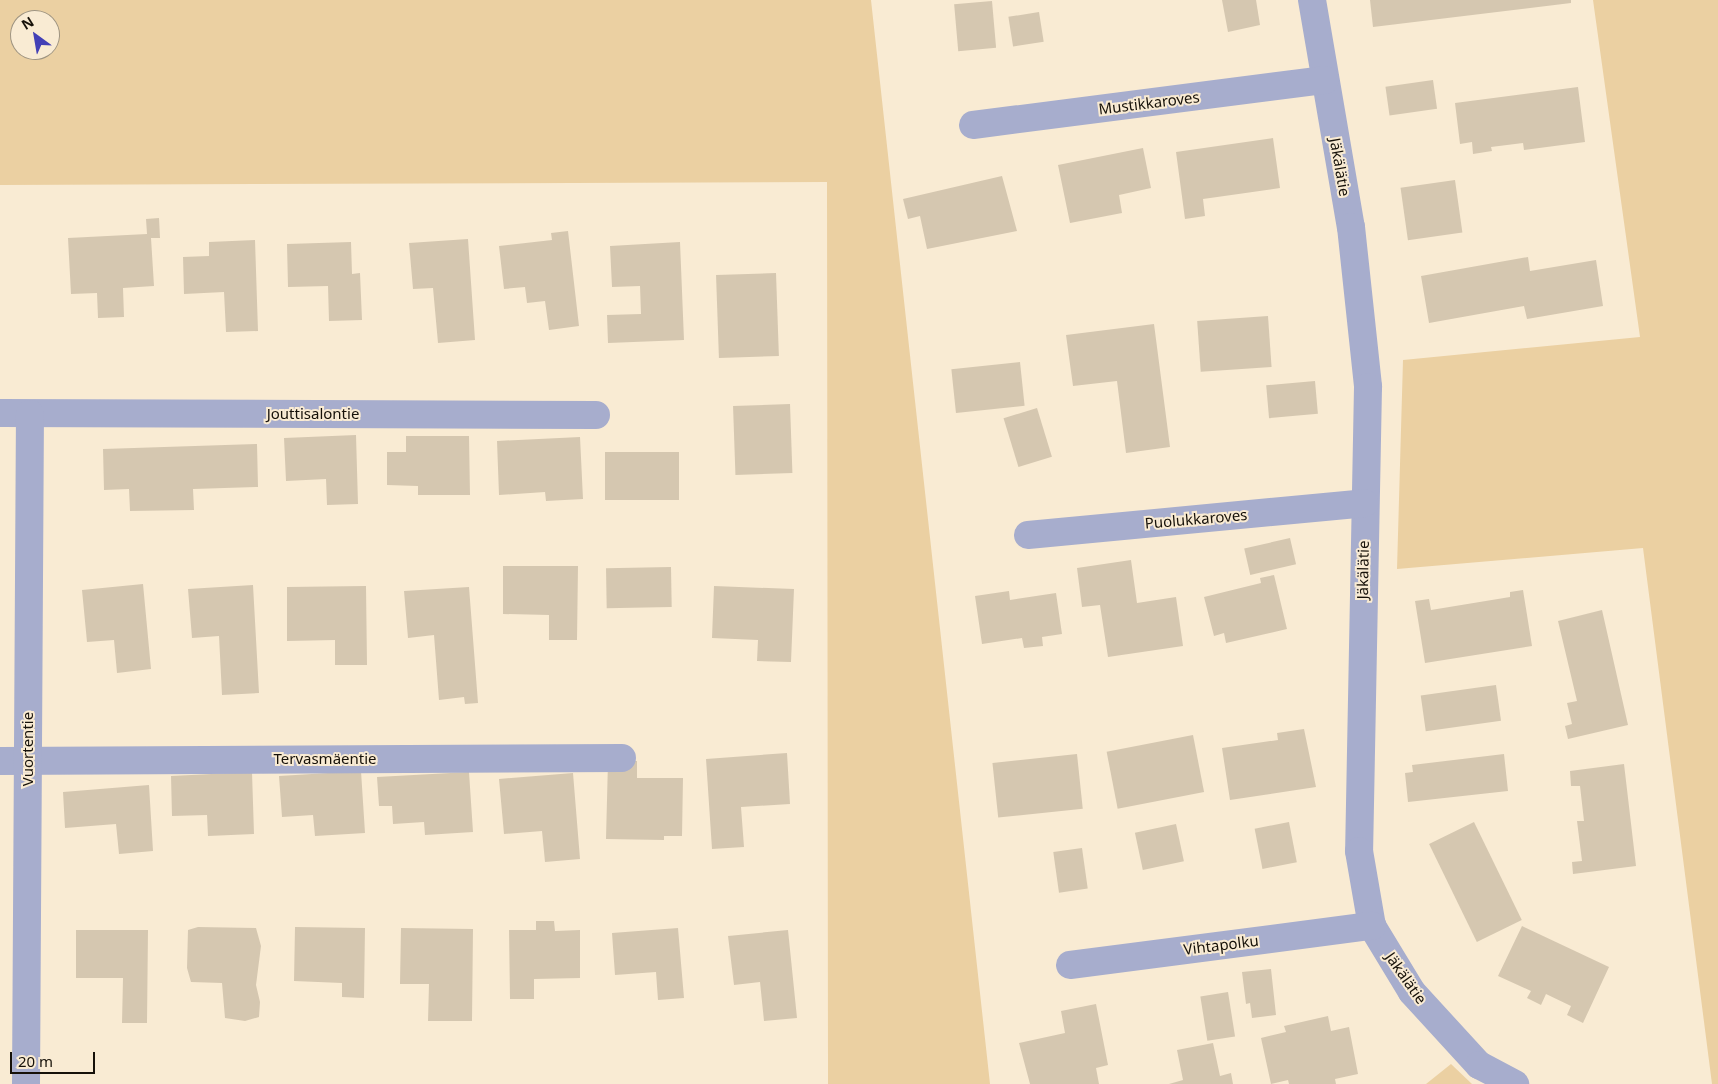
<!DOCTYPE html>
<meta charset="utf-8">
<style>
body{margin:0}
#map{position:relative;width:1718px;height:1084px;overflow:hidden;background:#f9ebd3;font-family:"Noto Sans",sans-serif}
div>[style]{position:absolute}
.green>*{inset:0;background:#ebd0a2}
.building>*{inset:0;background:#d5c7b0;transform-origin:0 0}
.minor>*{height:28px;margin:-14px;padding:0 14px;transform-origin:14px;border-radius:14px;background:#a7adcd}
span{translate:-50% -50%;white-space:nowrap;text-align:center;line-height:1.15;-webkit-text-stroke:4px #f9ebd3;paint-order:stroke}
.street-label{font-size:15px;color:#161109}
.north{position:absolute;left:10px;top:10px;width:50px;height:50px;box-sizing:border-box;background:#f9ebd3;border:1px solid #9e9482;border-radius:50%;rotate:328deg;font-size:14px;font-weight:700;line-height:20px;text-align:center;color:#161109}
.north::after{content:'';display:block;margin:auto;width:18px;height:22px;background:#4340b6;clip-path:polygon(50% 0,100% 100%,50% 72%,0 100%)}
.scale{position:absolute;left:10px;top:1052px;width:85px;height:22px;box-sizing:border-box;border:2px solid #161109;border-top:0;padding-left:6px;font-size:15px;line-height:18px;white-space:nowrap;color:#161109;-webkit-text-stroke:4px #f9ebd3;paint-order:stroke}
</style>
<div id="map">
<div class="green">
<div style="clip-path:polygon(evenodd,0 0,871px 0,990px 1084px,828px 1084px,827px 182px,0 185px,0 0,20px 20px,50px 20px,50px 50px,20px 50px,20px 20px)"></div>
<div style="clip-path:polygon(1593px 0,1718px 0,1718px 1084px,1712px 1084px,1643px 548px,1397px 569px,1403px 360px,1640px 337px)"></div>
<div style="clip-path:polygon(1451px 1064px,1472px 1084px,1426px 1084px)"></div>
</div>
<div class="building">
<div style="clip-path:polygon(1222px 0,1256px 0,1260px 25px,1228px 32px)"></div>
<div style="clip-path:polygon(1370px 0,1571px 0,1571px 3px,1373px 27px)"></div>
<div style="left:992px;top:1px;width:47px;height:38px;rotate:85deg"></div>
<div style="left:1039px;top:12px;width:30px;height:31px;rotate:81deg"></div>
<div style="left:1433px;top:80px;width:29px;height:48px;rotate:82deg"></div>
<div style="clip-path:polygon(1578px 87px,1585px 142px,1524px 150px,1523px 143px,1491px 147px,1492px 151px,1473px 154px,1472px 142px,1460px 144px,1455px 103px)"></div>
<div style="clip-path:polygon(1273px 138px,1280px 188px,1203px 199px,1205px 216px,1185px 219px,1176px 152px)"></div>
<div style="clip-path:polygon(1143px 148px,1151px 188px,1119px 195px,1122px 213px,1070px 223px,1058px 165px)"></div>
<div style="clip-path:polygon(1002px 176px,1017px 231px,927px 249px,920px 216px,908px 219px,903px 199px)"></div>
<div style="left:1455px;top:180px;width:53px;height:55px;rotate:82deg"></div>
<div style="clip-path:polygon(159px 218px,160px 238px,151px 238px,154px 286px,123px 288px,124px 317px,98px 318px,97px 293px,71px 294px,68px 238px,147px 234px,146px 219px)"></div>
<div style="clip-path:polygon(568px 231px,579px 326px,549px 330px,545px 301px,527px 303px,525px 287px,504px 289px,499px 246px,552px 240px,551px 233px)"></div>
<div style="clip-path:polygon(468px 239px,475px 340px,438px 343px,433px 288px,413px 289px,409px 243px)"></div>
<div style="clip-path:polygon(255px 240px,258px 331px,226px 332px,224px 292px,184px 294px,183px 257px,209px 256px,209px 242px)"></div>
<div style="clip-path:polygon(351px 242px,352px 274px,360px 273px,362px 320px,329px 321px,328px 286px,288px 287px,287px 244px)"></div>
<div style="clip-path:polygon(680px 242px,684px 340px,608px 343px,607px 315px,641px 314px,640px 286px,612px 287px,610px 246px)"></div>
<div style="clip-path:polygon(1528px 257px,1530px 271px,1596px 260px,1603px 306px,1527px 319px,1524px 306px,1429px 323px,1421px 276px)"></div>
<div style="left:776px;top:273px;width:83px;height:60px;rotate:88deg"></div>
<div style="left:1268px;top:316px;width:51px;height:71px;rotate:86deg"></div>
<div style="clip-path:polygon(1154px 324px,1170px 447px,1126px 453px,1117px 381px,1073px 386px,1066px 335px)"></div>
<div style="left:1020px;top:362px;width:44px;height:69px;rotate:84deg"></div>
<div style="left:1315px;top:381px;width:33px;height:49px;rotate:85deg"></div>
<div style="left:790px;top:404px;width:69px;height:57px;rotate:88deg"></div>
<div style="left:1037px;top:408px;width:51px;height:35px;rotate:73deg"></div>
<div style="clip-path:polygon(356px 435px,358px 504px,327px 505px,326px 479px,286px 481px,284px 438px)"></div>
<div style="clip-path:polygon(406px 436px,469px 436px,470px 495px,418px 495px,418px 486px,387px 485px,387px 452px,406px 452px)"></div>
<div style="clip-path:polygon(580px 437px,583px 499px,546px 501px,545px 492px,499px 495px,497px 441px)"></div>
<div style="clip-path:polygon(257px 444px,258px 487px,193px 489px,194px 510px,130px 511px,129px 489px,104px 490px,103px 449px)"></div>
<div style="left:679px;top:452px;width:48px;height:74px;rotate:90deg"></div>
<div style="left:1290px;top:538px;width:27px;height:47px;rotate:77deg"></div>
<div style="clip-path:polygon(1131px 560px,1137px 603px,1176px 597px,1183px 646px,1108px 657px,1100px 605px,1082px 607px,1077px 568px)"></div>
<div style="clip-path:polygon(503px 566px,578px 566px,577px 640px,549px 640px,549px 615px,503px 614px)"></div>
<div style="left:671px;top:567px;width:40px;height:65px;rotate:89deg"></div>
<div style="clip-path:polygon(1274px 575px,1287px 629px,1226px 643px,1224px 633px,1214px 636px,1204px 597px,1261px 583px,1260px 578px)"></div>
<div style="clip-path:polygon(143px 584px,151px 669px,117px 673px,114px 640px,87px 642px,82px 590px)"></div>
<div style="clip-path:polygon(253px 585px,259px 693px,222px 695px,219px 636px,192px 638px,188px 589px)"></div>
<div style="clip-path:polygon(366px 586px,367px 665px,335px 665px,335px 640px,287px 641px,287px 587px)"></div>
<div style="clip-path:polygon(714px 586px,794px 589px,791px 662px,757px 661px,758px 640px,712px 638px)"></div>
<div style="clip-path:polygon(469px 587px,478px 703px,465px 704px,464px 697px,439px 700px,434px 635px,408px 638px,404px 591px)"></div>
<div style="clip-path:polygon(1523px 590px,1532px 646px,1425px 663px,1415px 601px,1429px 599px,1431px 610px,1510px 597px,1510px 592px)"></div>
<div style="clip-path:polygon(1009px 591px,1010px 600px,1056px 593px,1062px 634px,1042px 637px,1043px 646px,1024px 648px,1022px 638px,982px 644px,975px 596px)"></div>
<div style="clip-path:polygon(1602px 610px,1628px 725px,1568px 739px,1565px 726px,1572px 724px,1567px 703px,1577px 701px,1558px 621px)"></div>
<div style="left:1496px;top:685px;width:36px;height:76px;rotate:82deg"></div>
<div style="clip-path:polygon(1304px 729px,1316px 787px,1230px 800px,1222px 748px,1278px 740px,1277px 733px)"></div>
<div style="left:1193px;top:735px;width:58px;height:88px;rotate:79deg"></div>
<div style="clip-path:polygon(787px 753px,790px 804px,741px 807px,744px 847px,712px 849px,706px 759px)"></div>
<div style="left:1077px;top:754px;width:55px;height:85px;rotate:84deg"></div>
<div style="clip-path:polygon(1504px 754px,1508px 791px,1408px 802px,1405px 773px,1413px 772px,1412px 765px)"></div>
<div style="clip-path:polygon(608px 761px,637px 761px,637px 778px,683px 778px,682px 836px,664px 836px,664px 840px,606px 839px)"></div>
<div style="clip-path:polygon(1624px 764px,1636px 866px,1573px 874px,1572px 862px,1582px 861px,1577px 821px,1584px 821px,1580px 786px,1571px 786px,1570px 771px)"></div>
<div style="clip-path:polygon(361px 771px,365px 833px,315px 836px,313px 815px,282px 817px,279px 776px)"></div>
<div style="clip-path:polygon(252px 772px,254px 834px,208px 836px,207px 815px,172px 816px,171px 776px)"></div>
<div style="clip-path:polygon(469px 772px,473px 832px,425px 835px,424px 822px,393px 824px,392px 806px,379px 806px,377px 777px)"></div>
<div style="clip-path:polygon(573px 773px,580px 859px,545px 862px,542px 831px,504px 834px,499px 779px)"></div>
<div style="clip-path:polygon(149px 785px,153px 851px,119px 854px,116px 824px,65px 828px,63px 792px)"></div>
<div style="left:1289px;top:822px;width:41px;height:35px;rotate:79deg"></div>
<div style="left:1474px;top:822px;width:109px;height:50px;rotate:64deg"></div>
<div style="left:1176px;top:824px;width:38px;height:42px;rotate:78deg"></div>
<div style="left:1082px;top:848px;width:41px;height:29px;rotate:82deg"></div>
<div style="clip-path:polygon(536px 921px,554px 921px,555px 931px,580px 930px,580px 978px,534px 979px,534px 999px,510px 999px,509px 930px,536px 930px)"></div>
<div style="clip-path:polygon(1522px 926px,1609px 967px,1583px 1023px,1567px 1015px,1571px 1006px,1546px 994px,1541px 1005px,1527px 998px,1531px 991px,1498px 976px)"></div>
<div style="clip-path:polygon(198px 927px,256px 928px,261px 946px,256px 985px,260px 1002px,259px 1017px,245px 1021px,225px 1018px,222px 983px,191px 982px,187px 968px,188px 930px)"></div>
<div style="clip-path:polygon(295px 927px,365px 928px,364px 998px,342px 997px,342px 983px,294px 981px)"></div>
<div style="clip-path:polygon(401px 928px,473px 929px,472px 1021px,428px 1021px,429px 984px,400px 984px)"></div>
<div style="clip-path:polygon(678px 928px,684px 998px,658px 1000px,656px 972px,615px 975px,612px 933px)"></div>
<div style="clip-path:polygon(76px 930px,148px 930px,147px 1023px,122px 1023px,123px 978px,76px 978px)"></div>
<div style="clip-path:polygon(788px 930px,797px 1018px,764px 1021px,760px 982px,734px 985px,728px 936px)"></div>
<div style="clip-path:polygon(1271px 969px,1276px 1015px,1252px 1018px,1250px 1003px,1246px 1004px,1242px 972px)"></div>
<div style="left:1228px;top:992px;width:45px;height:28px;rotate:81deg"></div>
<div style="clip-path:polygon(1096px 1004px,1108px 1065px,1096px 1068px,1099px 1084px,1030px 1084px,1019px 1043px,1065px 1033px,1061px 1011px)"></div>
<div style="clip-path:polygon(1328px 1016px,1331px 1031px,1349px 1027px,1358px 1074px,1335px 1079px,1336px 1084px,1289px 1084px,1288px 1080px,1271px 1084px,1261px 1038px,1286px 1032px,1284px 1026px)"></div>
<div style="clip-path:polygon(1213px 1043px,1220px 1076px,1231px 1073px,1233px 1084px,1169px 1084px,1183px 1080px,1177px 1050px)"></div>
</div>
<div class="minor">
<div style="left:1312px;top:0;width:230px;rotate:80.3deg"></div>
<div style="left:1351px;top:227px;width:161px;rotate:83.9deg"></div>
<div style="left:1368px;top:387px;width:464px;rotate:91.1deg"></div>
<div style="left:1359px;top:851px;width:76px;rotate:80.2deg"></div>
<div style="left:1372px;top:926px;width:77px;rotate:58.8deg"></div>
<div style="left:1412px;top:992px;width:99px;rotate:47.5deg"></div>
<div style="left:1479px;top:1065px;width:41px;rotate:27.8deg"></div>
<div style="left:973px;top:125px;width:355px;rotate:-7.3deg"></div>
<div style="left:0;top:413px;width:596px;rotate:0.19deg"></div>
<div style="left:1028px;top:535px;width:338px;rotate:-5.4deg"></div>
<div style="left:0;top:761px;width:622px;rotate:-0.28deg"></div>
<div style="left:1070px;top:965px;width:305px;rotate:-7.4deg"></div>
<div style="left:26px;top:1084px;width:670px;rotate:-89.66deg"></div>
</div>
<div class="street-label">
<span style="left:1149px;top:103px;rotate:-7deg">Mustikkaroves</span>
<span style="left:1340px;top:167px;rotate:80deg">Jäkälätie</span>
<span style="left:313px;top:414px">Jouttisalontie</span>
<span style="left:1196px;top:519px;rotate:-5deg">Puolukkaroves</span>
<span style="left:1363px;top:570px;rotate:-89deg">Jäkälätie</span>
<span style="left:28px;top:749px;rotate:-90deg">Vuortentie</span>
<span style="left:325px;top:759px">Tervasmäentie</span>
<span style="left:1221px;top:945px;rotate:-7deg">Vihtapolku</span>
<span style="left:1406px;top:978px;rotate:55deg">Jäkälätie</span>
</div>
<div class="north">N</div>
<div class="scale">20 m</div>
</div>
